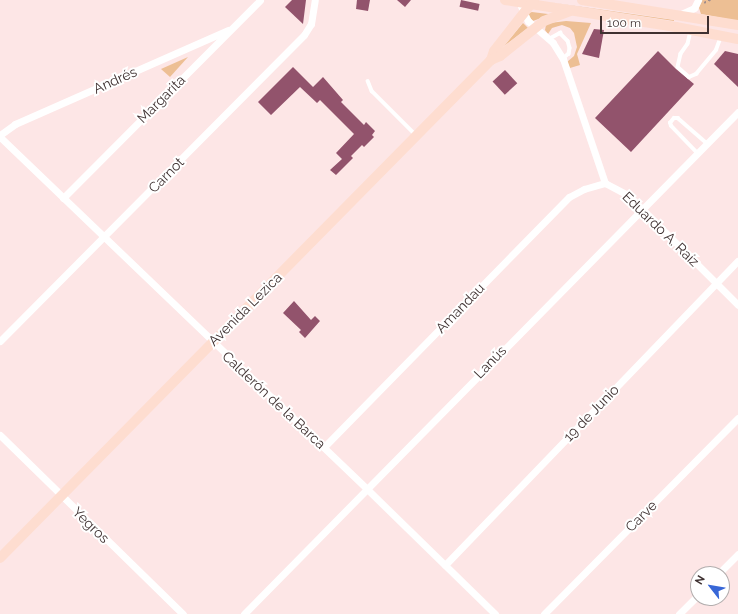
<!DOCTYPE html>
<meta charset="utf-8">
<style>
body{margin:0}
#map{position:relative;width:738px;height:614px;overflow:hidden;background:#fde6e6;font-family:Raleway,sans-serif}
div>[style]{position:absolute}
.green>*{inset:0;background:#edbf94}
.building>*{inset:0;background:#92536c;transform-origin:0 0}
.path>*{height:1.5px;margin-top:-0.75px;transform-origin:0;background:repeating-linear-gradient(90deg,#9e8c8c 0 2px,transparent 0 5px)}
.lane>*{height:3.5px;margin:-1.75px;padding:0 1.75px;transform-origin:1.75px;border-radius:1.75px;background:#fff}
.street>*{height:7px;margin:-3.5px;padding:0 3.5px;transform-origin:3.5px;border-radius:3.5px;background:#fff}
.secondary>*{height:10px;margin:-5px;padding:0 5px;transform-origin:5px;border-radius:5px;background:#feddd0}
span{translate:-50% -50%;white-space:nowrap;text-align:center;line-height:1.15;-webkit-text-stroke:4px #fff;paint-order:stroke}
.street-label{font-size:14px;color:#3f3131}
.north{position:absolute;left:690px;top:566px;width:40px;height:40px;box-sizing:border-box;background:#fff;border:1px solid #b2adad;border-radius:50%;rotate:301deg;font-size:11px;font-weight:700;line-height:16px;text-align:center;color:#3f3131}
.north::after{content:'';display:block;margin:auto;width:14px;height:18px;background:#3867d7;clip-path:polygon(50% 0,100% 100%,50% 72%,0 100%)}
.scale{position:absolute;left:600px;top:16px;width:109px;height:18px;box-sizing:border-box;border:2px solid #3f3131;border-top:0;padding-left:5px;font-size:12px;line-height:14px;white-space:nowrap;color:#3f3131;-webkit-text-stroke:3px #fff;paint-order:stroke}
</style>
<div id="map">
<div class="green">
<div style="clip-path:polygon(702px 0,738px 0,738px 21px,701px 14px,699px 8px)"></div>
<div style="clip-path:polygon(548px 2px,674px 20px,674px 21px)"></div>
<div style="clip-path:polygon(532px 12px,548px 14px,549px 15px,533px 21px,529px 17px,529px 13px)"></div>
<div style="clip-path:polygon(566px 21px,591px 23px,577px 54px,580px 65px,570px 68px,567px 62px,574px 56px,577px 47px,574px 33px,570px 28px,562px 25px,552px 28px,548px 34px,545px 30px,546px 25px,550px 23px)"></div>
<div style="clip-path:polygon(523px 23px,528px 28px,504px 46px,518px 29px)"></div>
<div style="clip-path:polygon(188px 57px,170px 77px,161px 69px)"></div>
</div>
<div class="building">
<div style="clip-path:polygon(292px 0,306px 0,303px 24px,285px 7px)"></div>
<div style="clip-path:polygon(357px 0,370px 0,368px 11px,356px 9px)"></div>
<div style="clip-path:polygon(397px 0,411px 0,405px 7px)"></div>
<div style="left:461px;top:0;width:19px;height:7px;rotate:12deg"></div>
<div style="clip-path:polygon(594px 29px,604px 30px,599px 58px,582px 54px)"></div>
<div style="clip-path:polygon(658px 51px,676px 69px,694px 84px,631px 152px,595px 118px)"></div>
<div style="clip-path:polygon(725px 51px,738px 54px,738px 87px,714px 64px)"></div>
<div style="clip-path:polygon(293px 67px,313px 87px,323px 77px,343px 100px,341px 102px,364px 125px,366px 122px,375px 131px,372px 135px,374px 137px,364px 147px,362px 145px,351px 156px,353px 158px,336px 175px,330px 170px,342px 159px,336px 153px,354px 134px,320px 100px,317px 103px,300px 87px,271px 115px,258px 102px)"></div>
<div style="left:505px;top:70px;width:18px;height:17px;rotate:47deg"></div>
<div style="clip-path:polygon(294px 301px,311px 320px,315px 316px,320px 321px,305px 338px,299px 332px,301px 330px,283px 313px)"></div>
</div>
<div class="path">
<div style="left:704px;top:3px;width:7px;rotate:-27deg"></div>
</div>
<div class="lane">
<div style="left:691px;top:31px;width:13px;rotate:103deg"></div>
<div style="left:688px;top:44px;width:12px;rotate:125deg"></div>
<div style="left:681px;top:54px;width:13px;rotate:103deg"></div>
<div style="left:678px;top:67px;width:15px;rotate:42deg"></div>
<div style="left:689px;top:77px;width:8px;rotate:-23deg"></div>
<div style="left:696px;top:74px;width:31px;rotate:-50deg"></div>
<div style="left:716px;top:50px;width:15px;rotate:-70deg"></div>
<div style="left:549px;top:39px;width:13px;rotate:-29deg"></div>
<div style="left:560px;top:33px;width:11px;rotate:45deg"></div>
<div style="left:568px;top:41px;width:7px;rotate:74deg"></div>
<div style="left:570px;top:48px;width:6px;rotate:99deg"></div>
<div style="left:569px;top:54px;width:8px;rotate:140deg"></div>
<div style="left:368px;top:81px;width:11px;rotate:68deg"></div>
<div style="left:372px;top:91px;width:62px;rotate:45deg"></div>
<div style="left:697px;top:153px;width:37px;rotate:-134deg"></div>
<div style="left:671px;top:126px;width:3px;rotate:-108deg"></div>
<div style="left:670px;top:123px;width:6px;rotate:-51deg"></div>
<div style="left:674px;top:118px;width:4px"></div>
<div style="left:678px;top:118px;width:38px;rotate:41deg"></div>
</div>
<div class="street">
<div style="left:519px;top:2px;width:21px;rotate:65deg"></div>
<div style="left:528px;top:21px;width:33px;rotate:41deg"></div>
<div style="left:553px;top:43px;width:19px;rotate:58deg"></div>
<div style="left:563px;top:59px;width:131px;rotate:71.3deg"></div>
<div style="left:605px;top:183px;width:27px;rotate:28deg"></div>
<div style="left:629px;top:196px;width:154px;rotate:45deg"></div>
<div style="left:679px;top:15px;width:17px;rotate:-25deg"></div>
<div style="left:694px;top:8px;width:9px;rotate:-63deg"></div>
<div style="left:0;top:135px;width:19px;rotate:-36deg"></div>
<div style="left:15px;top:124px;width:233px;rotate:-23.8deg"></div>
<div style="left:0;top:137px;width:509px;rotate:43.8deg"></div>
<div style="left:367px;top:489px;width:179px;rotate:44.3deg"></div>
<div style="left:63px;top:198px;width:279px;rotate:-45.1deg"></div>
<div style="left:0;top:341px;width:431px;rotate:-45.2deg"></div>
<div style="left:304px;top:35px;width:13px;rotate:-58deg"></div>
<div style="left:311px;top:24px;width:24px;rotate:-81deg"></div>
<div style="left:0;top:435px;width:256px;rotate:44.4deg"></div>
<div style="left:324px;top:447px;width:350px;rotate:-45.6deg"></div>
<div style="left:569px;top:197px;width:17px;rotate:-28deg"></div>
<div style="left:584px;top:189px;width:22px;rotate:-16deg"></div>
<div style="left:445px;top:565px;width:422px;rotate:-46.1deg"></div>
<div style="left:718px;top:574px;width:28px;rotate:-45deg"></div>
<div style="left:244px;top:614px;width:704px;rotate:-45.46deg"></div>
<div style="left:544px;top:614px;width:276px;rotate:-45.3deg"></div>
<div style="left:679px;top:614px;width:27px;rotate:-45deg"></div>
</div>
<div class="secondary">
<div style="left:505px;top:0;width:173px;rotate:9deg"></div>
<div style="left:676px;top:27px;width:63px;rotate:11deg"></div>
<div style="left:582px;top:0;width:158px;rotate:9.1deg"></div>
<div style="left:491px;top:60px;width:9px;rotate:-72deg"></div>
<div style="left:494px;top:51px;width:65px;rotate:-51.9deg"></div>
<div style="left:0;top:558px;width:699px;rotate:-45.41deg"></div>
<div style="left:491px;top:60px;width:10px;rotate:-24deg"></div>
<div style="left:500px;top:56px;width:56px;rotate:-38.5deg"></div>
<div style="left:544px;top:21px;width:28px;rotate:-21deg"></div>
</div>
<div class="street-label">
<span style="left:115px;top:80px;rotate:-24deg">Andrés</span>
<span style="left:161px;top:99px;rotate:-45deg">Margarita</span>
<span style="left:166px;top:175px;rotate:-45deg">Carnot</span>
<span style="left:661px;top:229px;rotate:44deg">Eduardo A. Raíz</span>
<span style="left:460px;top:308px;rotate:-46deg">Amandau</span>
<span style="left:245px;top:309px;rotate:-45deg">Avenida Lezica</span>
<span style="left:490px;top:362px;rotate:-46deg">Lanús</span>
<span style="left:274px;top:400px;rotate:43deg">Calderón de la Barca</span>
<span style="left:591px;top:413px;rotate:-46deg">19 de Junio</span>
<span style="left:641px;top:516px;rotate:-45deg">Carve</span>
<span style="left:91px;top:525px;rotate:44deg">Yegros</span>
</div>
<div class="north">N</div>
<div class="scale">100 m</div>
</div>
